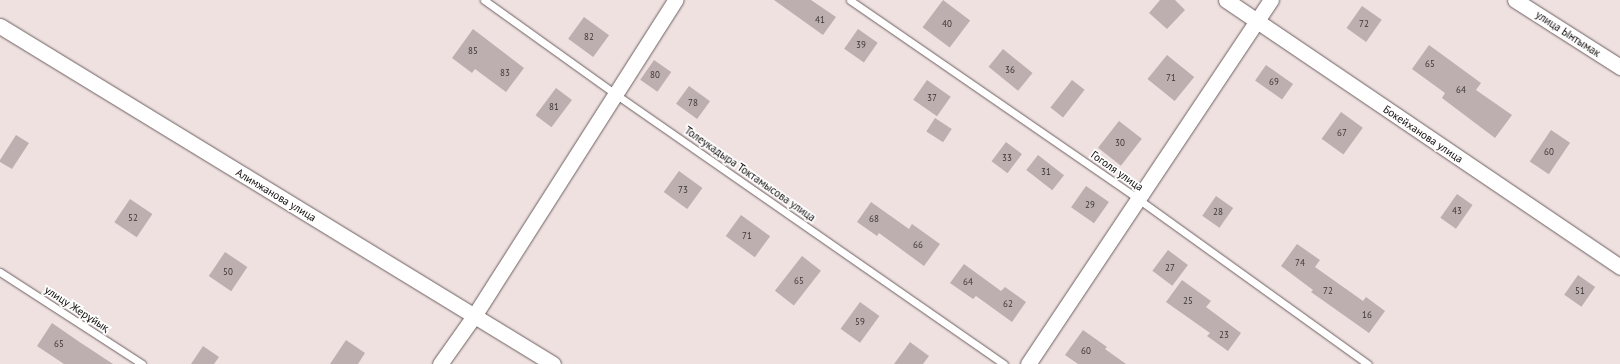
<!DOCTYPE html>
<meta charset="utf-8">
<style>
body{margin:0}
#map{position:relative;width:1620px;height:364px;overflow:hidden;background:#f0e1e1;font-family:"PT Sans",sans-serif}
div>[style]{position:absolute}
.building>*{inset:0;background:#bdafaf;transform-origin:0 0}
.roads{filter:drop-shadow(0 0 1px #6c5f5f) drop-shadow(0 0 1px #6c5f5f)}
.service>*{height:7px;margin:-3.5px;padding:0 3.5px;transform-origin:3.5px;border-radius:3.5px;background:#fff}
.minor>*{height:15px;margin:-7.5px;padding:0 7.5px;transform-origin:7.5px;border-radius:7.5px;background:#fff}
span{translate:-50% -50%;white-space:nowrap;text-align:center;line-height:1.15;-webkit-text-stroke:3.5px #fff;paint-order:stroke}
.number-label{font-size:9px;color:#3b3434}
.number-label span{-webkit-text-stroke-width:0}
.street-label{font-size:11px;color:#100b0b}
</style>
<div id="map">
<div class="building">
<div style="clip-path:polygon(774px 0,811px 0,836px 17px,823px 35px)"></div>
<div style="left:943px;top:0;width:34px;height:34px;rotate:37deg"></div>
<div style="clip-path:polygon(1160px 0,1175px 0,1185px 10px,1167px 29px,1149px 13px)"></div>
<div style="left:1362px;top:6px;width:24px;height:27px;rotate:35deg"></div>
<div style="left:584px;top:17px;width:31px;height:27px;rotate:36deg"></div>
<div style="clip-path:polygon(473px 29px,524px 68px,506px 92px,475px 69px,472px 73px,452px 58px)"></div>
<div style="left:858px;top:29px;width:24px;height:24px;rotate:35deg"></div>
<div style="clip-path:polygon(1429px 45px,1481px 83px,1476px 90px,1512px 115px,1495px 138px,1442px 98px,1445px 93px,1412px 69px)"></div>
<div style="left:1003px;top:49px;width:38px;height:23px;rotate:39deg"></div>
<div style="left:1167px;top:55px;width:35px;height:31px;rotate:39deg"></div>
<div style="left:654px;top:60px;width:21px;height:24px;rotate:35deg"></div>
<div style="left:1266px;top:65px;width:33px;height:19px;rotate:35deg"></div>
<div style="left:927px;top:80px;width:29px;height:24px;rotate:35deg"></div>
<div style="left:1072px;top:80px;width:16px;height:35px;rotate:38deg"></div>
<div style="left:689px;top:86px;width:26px;height:22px;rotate:36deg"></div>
<div style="left:556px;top:88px;width:20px;height:34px;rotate:37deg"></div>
<div style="left:1341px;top:112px;width:27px;height:33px;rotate:36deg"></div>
<div style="left:935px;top:118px;width:20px;height:16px;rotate:33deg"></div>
<div style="left:1119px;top:121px;width:29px;height:34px;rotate:38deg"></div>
<div style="left:1551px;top:130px;width:23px;height:38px;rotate:34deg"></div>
<div style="clip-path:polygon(16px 135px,29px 143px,12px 169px,0 162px,0 160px)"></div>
<div style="left:1006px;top:142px;width:20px;height:24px;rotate:37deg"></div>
<div style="left:1038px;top:155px;width:33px;height:19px;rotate:38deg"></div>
<div style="left:679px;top:171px;width:29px;height:26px;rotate:36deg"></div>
<div style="left:1086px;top:186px;width:28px;height:26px;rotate:35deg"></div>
<div style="left:1457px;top:194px;width:19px;height:29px;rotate:35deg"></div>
<div style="left:1216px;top:196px;width:21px;height:24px;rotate:35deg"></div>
<div style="left:130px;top:199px;width:27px;height:28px;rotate:34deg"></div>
<div style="clip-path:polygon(871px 202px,909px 229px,912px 224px,940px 244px,924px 266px,879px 233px,877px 236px,857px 222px)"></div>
<div style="left:741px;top:215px;width:36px;height:26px;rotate:36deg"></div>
<div style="clip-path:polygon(1297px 244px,1320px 260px,1315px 267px,1363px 301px,1366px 297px,1385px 311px,1369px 333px,1311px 292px,1313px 290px,1281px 266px)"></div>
<div style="left:1168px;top:250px;width:25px;height:26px;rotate:37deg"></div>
<div style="left:225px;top:252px;width:27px;height:29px;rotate:34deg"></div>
<div style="left:802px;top:256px;width:24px;height:44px;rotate:38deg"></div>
<div style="clip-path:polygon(964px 264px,1001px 291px,1005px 287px,1026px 302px,1012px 322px,976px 296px,973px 299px,950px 283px)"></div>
<div style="left:1578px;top:275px;width:21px;height:24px;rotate:35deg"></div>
<div style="clip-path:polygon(1182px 280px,1211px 301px,1206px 307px,1241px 333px,1228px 351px,1207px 336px,1210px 333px,1166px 302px)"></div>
<div style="left:860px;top:302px;width:24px;height:33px;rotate:36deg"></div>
<div style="clip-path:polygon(52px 323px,81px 343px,113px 364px,64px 364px,37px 346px)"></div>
<div style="clip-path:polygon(1083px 330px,1107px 347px,1105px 349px,1126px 364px,1078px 364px,1065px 355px)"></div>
<div style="clip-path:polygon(346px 340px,365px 353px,358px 364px,330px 364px)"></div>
<div style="clip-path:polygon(910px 342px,929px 356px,923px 364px,894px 364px)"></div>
<div style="clip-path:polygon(203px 346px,219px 357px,214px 364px,191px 364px)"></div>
</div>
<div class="roads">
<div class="service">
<div style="left:484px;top:0;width:160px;rotate:35.6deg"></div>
<div style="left:614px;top:93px;width:475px;rotate:34.8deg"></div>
<div style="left:850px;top:0;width:350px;rotate:34.6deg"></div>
<div style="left:1138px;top:199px;width:283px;rotate:35.7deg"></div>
<div style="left:0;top:272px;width:169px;rotate:32.9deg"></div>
</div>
<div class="minor">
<div style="left:1226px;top:0;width:476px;rotate:34.1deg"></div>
<div style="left:1515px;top:0;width:125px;rotate:32.5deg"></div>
<div style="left:0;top:26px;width:648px;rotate:31.43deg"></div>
<div style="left:440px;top:364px;width:59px;rotate:-54.7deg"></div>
<div style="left:474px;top:316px;width:375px;rotate:-57.5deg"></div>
<div style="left:1028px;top:364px;width:438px;rotate:-56.3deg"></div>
</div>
</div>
<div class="number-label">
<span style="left:820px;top:20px">41</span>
<span style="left:947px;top:24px">40</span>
<span style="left:1364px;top:24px">72</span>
<span style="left:589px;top:37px">82</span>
<span style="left:861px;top:45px">39</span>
<span style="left:473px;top:51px">85</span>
<span style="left:1430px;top:64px">65</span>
<span style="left:1010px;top:70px">36</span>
<span style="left:505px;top:73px">83</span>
<span style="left:655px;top:75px">80</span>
<span style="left:1171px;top:78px">71</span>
<span style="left:1274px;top:82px">69</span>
<span style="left:1461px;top:90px">64</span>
<span style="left:932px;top:98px">37</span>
<span style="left:693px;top:103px">78</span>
<span style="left:554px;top:107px">81</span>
<span style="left:1342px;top:133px">67</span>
<span style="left:1120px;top:143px">30</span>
<span style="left:1549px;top:152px">60</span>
<span style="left:1007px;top:158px">33</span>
<span style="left:1046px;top:172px">31</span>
<span style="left:683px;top:190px">73</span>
<span style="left:1090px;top:205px">29</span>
<span style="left:1457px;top:211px">43</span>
<span style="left:1218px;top:212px">28</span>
<span style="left:133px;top:218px">52</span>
<span style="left:874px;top:219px">68</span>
<span style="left:747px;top:236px">71</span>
<span style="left:918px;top:245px">66</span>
<span style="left:1300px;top:263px">74</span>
<span style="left:1170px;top:268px">27</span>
<span style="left:228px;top:272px">50</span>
<span style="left:799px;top:281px">65</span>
<span style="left:968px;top:282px">64</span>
<span style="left:1328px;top:291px">72</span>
<span style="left:1580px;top:291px">51</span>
<span style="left:1188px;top:301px">25</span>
<span style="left:1008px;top:304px">62</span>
<span style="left:1367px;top:315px">16</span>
<span style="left:860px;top:322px">59</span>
<span style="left:1224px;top:335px">23</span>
<span style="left:59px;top:344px">65</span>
<span style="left:1086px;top:351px">60</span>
</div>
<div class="street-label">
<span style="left:1568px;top:34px;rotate:33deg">улица Ынтымак</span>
<span style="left:1423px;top:134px;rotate:34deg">Бокейханова улица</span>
<span style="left:1117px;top:171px;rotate:35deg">Гоголя улица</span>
<span style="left:750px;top:174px;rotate:35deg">Толеукадыра Токтамысова улица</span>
<span style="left:276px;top:195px;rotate:31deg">Алимжанова улица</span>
<span style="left:77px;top:309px;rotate:33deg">улицу Жерұйық</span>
</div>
</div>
